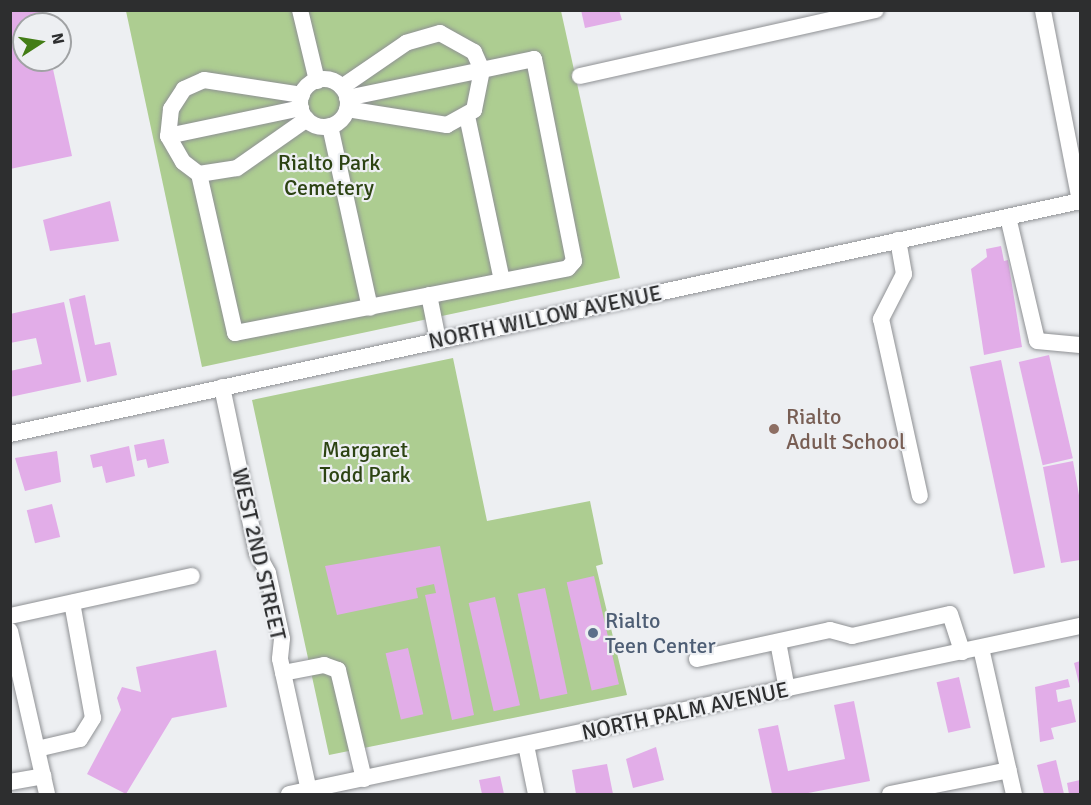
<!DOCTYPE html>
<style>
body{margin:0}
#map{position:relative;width:1091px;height:805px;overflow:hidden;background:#edeff2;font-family:Signika,sans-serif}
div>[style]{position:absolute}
.green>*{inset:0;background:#adcd91}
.building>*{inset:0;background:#e2ade8;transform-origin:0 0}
.roads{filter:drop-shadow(0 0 2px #8f9194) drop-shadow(0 0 2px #8f9194)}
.minor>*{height:16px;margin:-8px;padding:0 8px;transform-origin:8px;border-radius:8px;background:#fff}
.minor>.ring{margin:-8px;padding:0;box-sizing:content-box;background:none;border:16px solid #fff;border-radius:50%}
.dots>*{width:16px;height:16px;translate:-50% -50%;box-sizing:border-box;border:3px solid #edeff2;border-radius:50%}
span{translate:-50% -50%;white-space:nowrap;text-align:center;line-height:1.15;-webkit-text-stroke:4.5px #edeff2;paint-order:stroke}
.park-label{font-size:22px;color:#2c4312}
.street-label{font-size:22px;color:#2d2e2f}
.education-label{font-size:22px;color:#785e54}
.left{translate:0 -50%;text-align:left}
.service-label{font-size:22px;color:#4e5e75}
.frame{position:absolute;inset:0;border:12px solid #2d2e2f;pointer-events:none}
.north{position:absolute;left:12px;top:12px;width:60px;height:60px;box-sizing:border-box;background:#edeff2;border:2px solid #a0a2a4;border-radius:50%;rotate:78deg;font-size:16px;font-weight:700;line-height:24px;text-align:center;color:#2d2e2f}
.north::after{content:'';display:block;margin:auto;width:21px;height:27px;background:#437d16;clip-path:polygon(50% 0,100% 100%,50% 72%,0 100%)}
</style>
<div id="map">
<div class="green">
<div style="clip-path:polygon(126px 11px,561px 11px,620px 278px,202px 367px)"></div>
<div style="clip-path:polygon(453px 358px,487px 521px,590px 501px,603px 564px,596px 566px,627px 695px,329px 755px,252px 400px)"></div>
</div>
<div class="building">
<div style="clip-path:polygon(10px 10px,40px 10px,43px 24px,24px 24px,24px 60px,51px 60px,72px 156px,10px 169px)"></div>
<div style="clip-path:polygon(581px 10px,619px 10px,622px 20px,585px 28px)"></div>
<div style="clip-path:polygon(110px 201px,119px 241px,50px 251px,43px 220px)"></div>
<div style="clip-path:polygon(1001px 246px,1004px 261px,1008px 260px,1022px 347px,984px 355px,971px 269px,987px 257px,986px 249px)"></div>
<div style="clip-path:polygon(85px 295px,95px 345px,110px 342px,117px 375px,87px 382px,69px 299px)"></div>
<div style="clip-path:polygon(64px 302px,81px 382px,10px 397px,10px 371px,42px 364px,36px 338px,10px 343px,10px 314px)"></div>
<div style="left:1049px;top:355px;width:106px;height:31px;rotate:77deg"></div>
<div style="left:1001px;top:360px;width:212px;height:32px;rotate:78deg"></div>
<div style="clip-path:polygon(164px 439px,169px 463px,148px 468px,146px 459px,137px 461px,134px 445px)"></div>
<div style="clip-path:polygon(129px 446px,135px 476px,106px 483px,102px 466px,93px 468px,90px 455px)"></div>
<div style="clip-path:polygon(57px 451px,61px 482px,25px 491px,15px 458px)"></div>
<div style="clip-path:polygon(1073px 461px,1080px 501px,1080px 560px,1061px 563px,1043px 467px)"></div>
<div style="left:52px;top:504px;width:34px;height:26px;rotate:76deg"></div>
<div style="clip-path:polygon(440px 546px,474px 715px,452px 720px,425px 595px,436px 593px,434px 584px,416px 588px,418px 598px,337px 615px,325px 566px)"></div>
<div style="left:594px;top:576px;width:111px;height:28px;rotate:77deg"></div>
<div style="left:545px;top:588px;width:108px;height:28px;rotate:78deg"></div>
<div style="left:495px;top:597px;width:111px;height:27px;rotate:77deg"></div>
<div style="left:408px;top:648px;width:68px;height:23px;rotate:77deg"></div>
<div style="clip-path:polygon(216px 650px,227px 707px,172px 718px,126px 794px,87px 774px,121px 710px,117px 698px,122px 687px,141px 692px,136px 667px)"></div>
<div style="clip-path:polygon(1080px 661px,1080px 688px,1074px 663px)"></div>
<div style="left:959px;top:677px;width:52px;height:23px;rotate:77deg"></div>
<div style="clip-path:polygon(1068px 679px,1070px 687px,1056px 690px,1058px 702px,1071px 699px,1076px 722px,1051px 728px,1054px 739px,1040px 742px,1035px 687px)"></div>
<div style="clip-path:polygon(854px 701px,870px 781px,803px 794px,772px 794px,758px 729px,778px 725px,788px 771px,845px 759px,834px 705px)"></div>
<div style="clip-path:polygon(656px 747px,664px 780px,633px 788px,626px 759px)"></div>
<div style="clip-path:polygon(1056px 760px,1064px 794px,1044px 794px,1037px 765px)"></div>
<div style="clip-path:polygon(607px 764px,613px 794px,576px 794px,572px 770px)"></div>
<div style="clip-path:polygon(500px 776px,504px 794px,482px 794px,479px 780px)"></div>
<div style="clip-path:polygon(1080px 780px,1080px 794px,1069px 794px,1067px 783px)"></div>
</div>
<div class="roads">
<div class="minor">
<div style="left:300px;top:10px;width:73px;rotate:76.5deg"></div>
<div style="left:580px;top:76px;width:303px;rotate:-12.6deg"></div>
<div class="ring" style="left:300px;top:79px;width:32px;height:32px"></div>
<div style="left:302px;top:95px;width:99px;rotate:-171.3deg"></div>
<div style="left:204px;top:80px;width:22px;rotate:156deg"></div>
<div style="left:184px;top:89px;width:24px;rotate:123deg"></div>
<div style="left:171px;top:109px;width:27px;rotate:96deg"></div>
<div style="left:168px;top:136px;width:30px;rotate:60deg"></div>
<div style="left:183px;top:162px;width:20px;rotate:37deg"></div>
<div style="left:199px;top:174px;width:163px;rotate:77.2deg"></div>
<div style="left:235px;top:333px;width:339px;rotate:-11deg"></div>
<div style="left:568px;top:268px;width:9px;rotate:-49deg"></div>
<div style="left:574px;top:261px;width:206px;rotate:-101.2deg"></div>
<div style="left:534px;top:59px;width:53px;rotate:168.1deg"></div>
<div style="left:482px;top:70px;width:20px;rotate:-114deg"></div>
<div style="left:474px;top:52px;width:39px;rotate:-151deg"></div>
<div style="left:440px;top:33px;width:35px;rotate:164deg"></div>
<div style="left:406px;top:43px;width:78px;rotate:145.5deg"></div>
<div style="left:347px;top:98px;width:138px;rotate:-11.7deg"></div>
<div style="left:482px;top:70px;width:41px;rotate:101.3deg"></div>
<div style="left:474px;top:110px;width:31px;rotate:151deg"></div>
<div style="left:447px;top:125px;width:101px;rotate:-170.9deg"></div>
<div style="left:467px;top:116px;width:168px;rotate:78deg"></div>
<div style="left:330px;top:126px;width:186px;rotate:77.6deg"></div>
<div style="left:168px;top:136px;width:136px;rotate:-11.9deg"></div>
<div style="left:199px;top:174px;width:38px;rotate:-9deg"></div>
<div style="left:237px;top:168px;width:85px;rotate:-35deg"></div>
<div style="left:1008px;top:217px;width:127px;rotate:76.8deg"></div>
<div style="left:1037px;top:341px;width:43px;rotate:5.3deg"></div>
<div style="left:898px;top:240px;width:35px;rotate:80deg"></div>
<div style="left:904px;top:274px;width:51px;rotate:117.1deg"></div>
<div style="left:881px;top:319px;width:181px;rotate:77.6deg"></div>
<div style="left:429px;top:295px;width:46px;rotate:78.7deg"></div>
<div style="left:222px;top:387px;width:170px;rotate:78.1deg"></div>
<div style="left:257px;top:553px;width:23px;rotate:61deg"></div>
<div style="left:268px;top:573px;width:67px;rotate:78deg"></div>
<div style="left:282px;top:639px;width:20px;rotate:96deg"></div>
<div style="left:280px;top:659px;width:135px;rotate:77.6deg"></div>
<div style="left:10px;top:434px;width:1095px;rotate:-12.28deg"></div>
<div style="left:1080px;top:201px;width:195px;rotate:-101deg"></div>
<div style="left:10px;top:616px;width:186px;rotate:-12.4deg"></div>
<div style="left:10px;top:631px;width:167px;rotate:77.2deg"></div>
<div style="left:778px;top:642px;width:48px;rotate:79.2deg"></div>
<div style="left:981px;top:648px;width:150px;rotate:77.3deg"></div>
<div style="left:697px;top:659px;width:136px;rotate:-12.3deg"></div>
<div style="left:830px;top:630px;width:23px;rotate:15deg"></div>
<div style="left:852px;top:636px;width:100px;rotate:-12.7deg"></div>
<div style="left:950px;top:614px;width:40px;rotate:72deg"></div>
<div style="left:283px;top:673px;width:42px;rotate:-11deg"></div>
<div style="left:324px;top:665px;width:15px;rotate:20deg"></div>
<div style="left:338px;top:670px;width:112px;rotate:76.6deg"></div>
<div style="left:526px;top:745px;width:50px;rotate:78.5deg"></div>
<div style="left:37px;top:749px;width:44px;rotate:-13.1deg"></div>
<div style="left:80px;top:739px;width:25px;rotate:-58deg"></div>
<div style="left:93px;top:718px;width:117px;rotate:-100.3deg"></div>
<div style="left:10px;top:782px;width:34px;rotate:-10deg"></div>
<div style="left:289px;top:794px;width:809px;rotate:-11.99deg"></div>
<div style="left:890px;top:794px;width:121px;rotate:-11.4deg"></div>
</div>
</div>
<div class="dots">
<div style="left:774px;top:429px;background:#8d6e63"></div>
<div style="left:593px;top:633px;background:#5c6f8a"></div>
</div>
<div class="park-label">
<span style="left:329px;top:175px">Rialto Park<br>Cemetery</span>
<span style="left:365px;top:462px">Margaret<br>Todd Park</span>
</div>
<div class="street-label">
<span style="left:545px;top:317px;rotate:-12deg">NORTH WILLOW AVENUE</span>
<span style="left:259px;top:554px;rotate:77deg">WEST 2ND STREET</span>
<span style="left:685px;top:711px;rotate:-12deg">NORTH PALM AVENUE</span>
</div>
<div class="education-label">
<span class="left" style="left:786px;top:429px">Rialto<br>Adult School</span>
</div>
<div class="service-label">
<span class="left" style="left:605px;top:633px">Rialto<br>Teen Center</span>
</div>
<div class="frame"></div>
<div class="north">N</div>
</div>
